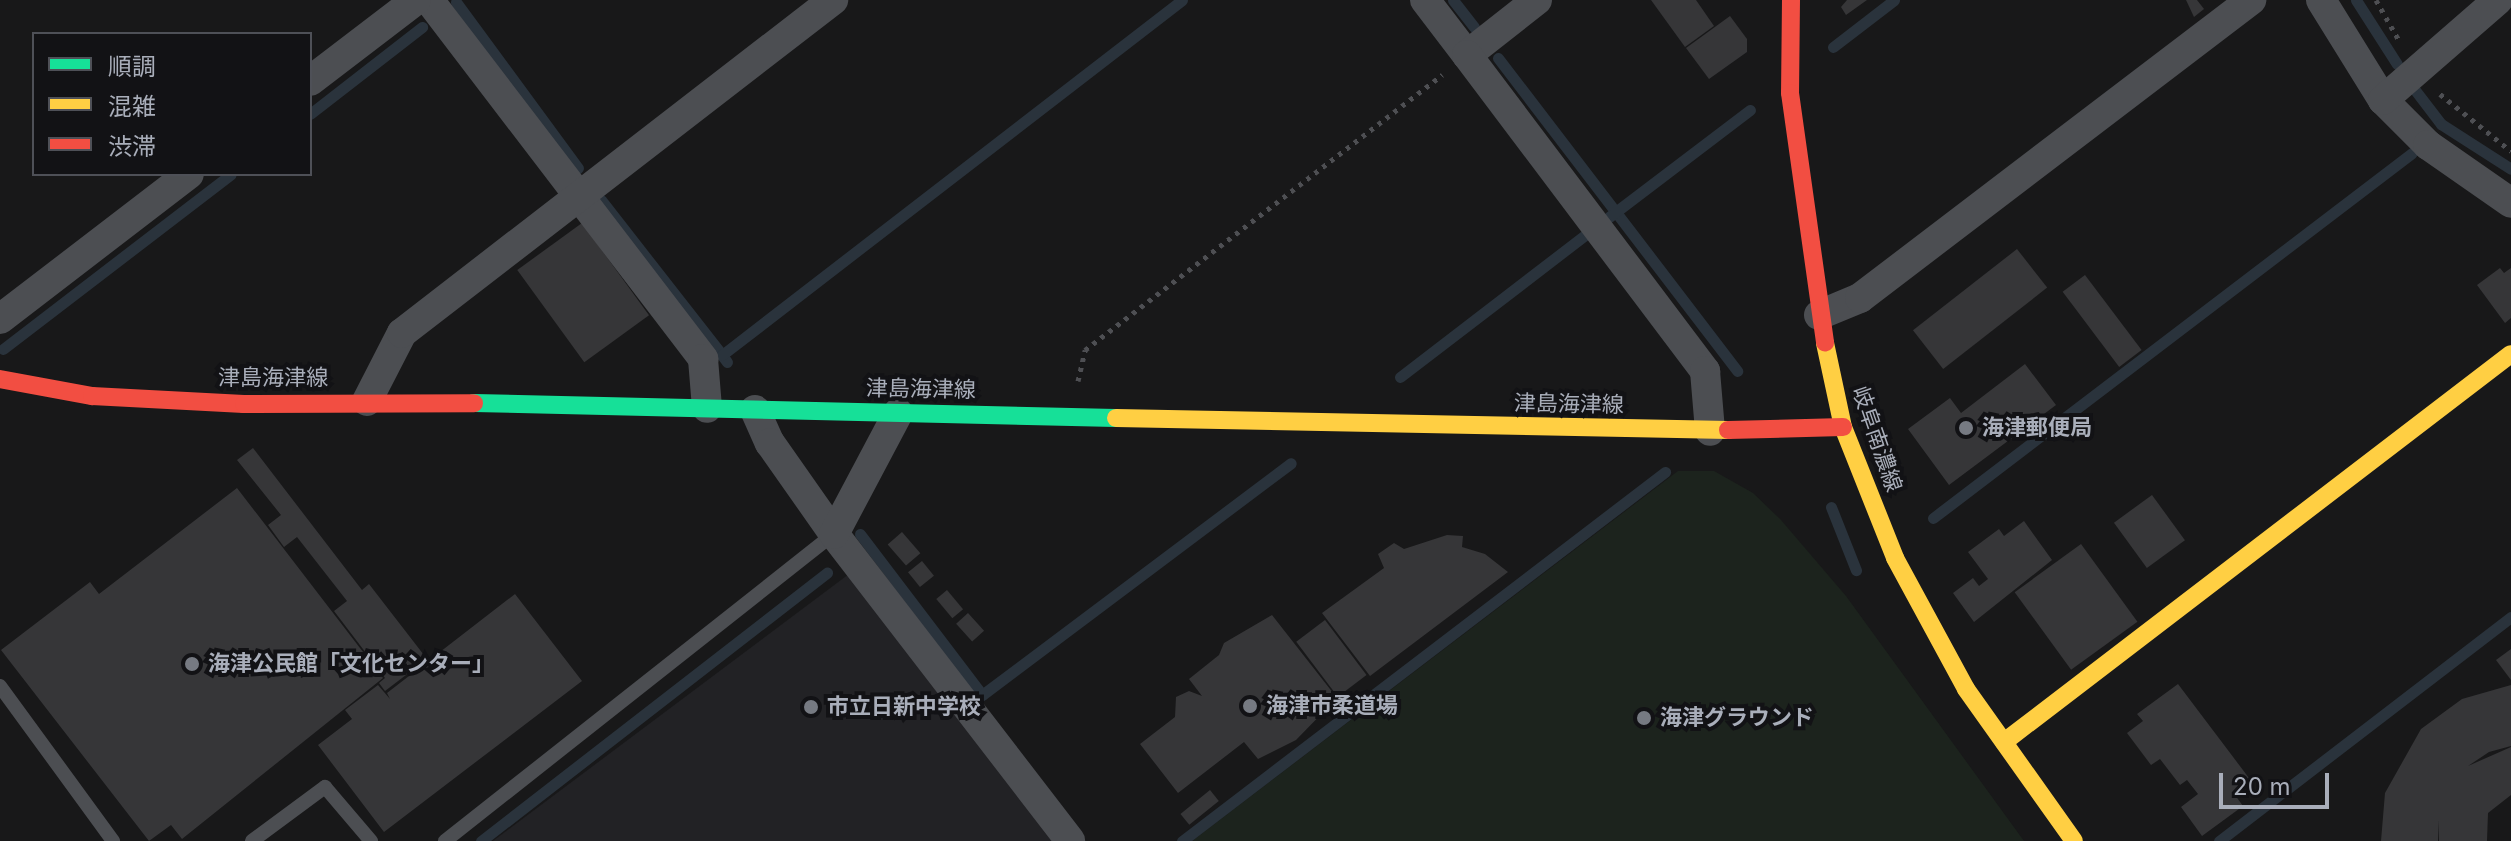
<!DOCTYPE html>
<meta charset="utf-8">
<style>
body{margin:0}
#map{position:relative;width:2511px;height:841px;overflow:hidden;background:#181819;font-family:Inter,"Noto Sans JP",sans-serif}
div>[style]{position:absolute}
.built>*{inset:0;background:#222225}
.green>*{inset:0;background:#1c231d}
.stream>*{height:11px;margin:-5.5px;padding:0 5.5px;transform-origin:5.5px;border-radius:5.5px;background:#2a333c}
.building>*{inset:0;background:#363638;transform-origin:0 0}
.path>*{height:5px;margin-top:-2.5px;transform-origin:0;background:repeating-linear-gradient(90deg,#4e4f53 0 4px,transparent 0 10px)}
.lane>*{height:14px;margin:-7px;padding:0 7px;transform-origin:7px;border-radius:7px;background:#4c4e52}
.street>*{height:30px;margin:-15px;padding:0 15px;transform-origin:15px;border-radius:15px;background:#4c4e52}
.fast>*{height:18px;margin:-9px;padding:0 9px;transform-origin:9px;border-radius:9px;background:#16e098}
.slow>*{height:18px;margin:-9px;padding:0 9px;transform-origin:9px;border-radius:9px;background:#ffcf43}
.jam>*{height:18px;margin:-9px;padding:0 9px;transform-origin:9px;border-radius:9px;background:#f24e42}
.dots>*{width:22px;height:22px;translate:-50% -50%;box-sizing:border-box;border:4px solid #121215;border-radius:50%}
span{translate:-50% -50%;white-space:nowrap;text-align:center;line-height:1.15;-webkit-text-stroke:8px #121215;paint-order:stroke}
.street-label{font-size:22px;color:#a9aeba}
.poi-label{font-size:22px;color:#a9aeba;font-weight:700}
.left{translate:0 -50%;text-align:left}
.legend{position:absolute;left:32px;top:32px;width:280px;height:144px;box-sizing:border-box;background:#121215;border:2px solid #4e5057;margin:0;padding:10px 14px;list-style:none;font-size:24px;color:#a9aeba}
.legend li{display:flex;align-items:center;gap:16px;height:40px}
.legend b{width:40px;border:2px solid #4e5057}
.scale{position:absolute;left:2219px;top:773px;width:110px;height:36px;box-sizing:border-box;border:4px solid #a9aeba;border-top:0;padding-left:10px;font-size:24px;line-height:28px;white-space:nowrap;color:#a9aeba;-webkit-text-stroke:6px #121215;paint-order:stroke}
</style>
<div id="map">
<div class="built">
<div style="clip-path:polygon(849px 574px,1054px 841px,493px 841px)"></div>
</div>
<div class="green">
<div style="clip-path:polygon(1678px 471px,1714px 471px,1753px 493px,1781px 520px,1846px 596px,2024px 841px,1192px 841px)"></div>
</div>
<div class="stream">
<div style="left:1453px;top:0;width:34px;rotate:52deg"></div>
<div style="left:2356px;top:0;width:76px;rotate:57.4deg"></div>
<div style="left:456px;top:2px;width:206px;rotate:53.7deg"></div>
<div style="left:1833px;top:47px;width:77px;rotate:-37.6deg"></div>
<div style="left:1498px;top:58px;width:394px;rotate:52.6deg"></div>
<div style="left:2415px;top:90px;width:43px;rotate:52.6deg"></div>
<div style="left:2441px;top:124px;width:83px;rotate:32.7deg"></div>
<div style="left:310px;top:114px;width:142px;rotate:-37.8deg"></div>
<div style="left:601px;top:200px;width:197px;rotate:52deg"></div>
<div style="left:1609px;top:217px;width:177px;rotate:-37.2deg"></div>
<div style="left:3px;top:349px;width:287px;rotate:-37.5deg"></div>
<div style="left:727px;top:362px;width:9px;rotate:-126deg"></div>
<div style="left:722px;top:355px;width:581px;rotate:-37.66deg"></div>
<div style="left:1400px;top:377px;width:238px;rotate:-37.5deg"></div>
<div style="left:1831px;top:507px;width:68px;rotate:68.4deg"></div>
<div style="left:1933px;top:518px;width:602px;rotate:-37.31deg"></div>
<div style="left:860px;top:534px;width:202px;rotate:52.8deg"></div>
<div style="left:982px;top:695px;width:386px;rotate:-36.9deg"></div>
<div style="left:481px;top:841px;width:438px;rotate:-37.8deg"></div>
<div style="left:1182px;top:841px;width:608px;rotate:-37.38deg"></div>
<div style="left:2219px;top:841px;width:368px;rotate:-37.5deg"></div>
</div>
<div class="building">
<div style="clip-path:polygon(1651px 0,1696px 0,1714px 26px,1685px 47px)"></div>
<div style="clip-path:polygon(1847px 0,1867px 0,1846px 15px,1841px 7px)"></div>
<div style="clip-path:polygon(2186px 0,2197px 0,2204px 9px,2194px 17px)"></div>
<div style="clip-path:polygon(1730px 16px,1747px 39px,1747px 52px,1709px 79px,1686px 48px)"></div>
<div style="left:582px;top:223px;width:114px;height:80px;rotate:54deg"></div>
<div style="left:2017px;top:249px;width:49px;height:132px;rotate:52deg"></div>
<div style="clip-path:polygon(2500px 268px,2504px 273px,2511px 268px,2511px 318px,2505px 323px,2477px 285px)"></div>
<div style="left:2085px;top:275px;width:94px;height:28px;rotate:53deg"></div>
<div style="clip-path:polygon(2025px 364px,2056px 405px,1949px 485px,1908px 429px,1950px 398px,1961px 413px)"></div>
<div style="clip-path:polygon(253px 448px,362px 590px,369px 584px,427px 659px,385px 691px,379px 683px,385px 678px,334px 611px,347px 601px,297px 537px,284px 547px,268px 525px,281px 515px,237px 460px)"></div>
<div style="clip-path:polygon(237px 488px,383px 678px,182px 839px,171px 825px,149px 841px,1px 650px,90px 582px,99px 594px)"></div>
<div style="left:2152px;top:495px;width:56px;height:47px;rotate:54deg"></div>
<div style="clip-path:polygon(2024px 521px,2052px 560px,1974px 622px,1953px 593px,1973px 578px,1979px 586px,1988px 579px,1968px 552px,1999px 529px,2004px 536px)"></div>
<div style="left:902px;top:532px;width:28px;height:19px;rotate:49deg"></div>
<div style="clip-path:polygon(1447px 535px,1463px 536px,1462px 547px,1485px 554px,1508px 572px,1370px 676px,1322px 613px,1384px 568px,1378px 554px,1394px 543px,1404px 549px)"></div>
<div style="left:2081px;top:544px;width:96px;height:82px;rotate:54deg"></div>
<div style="left:922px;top:561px;width:19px;height:18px;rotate:51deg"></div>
<div style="left:947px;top:590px;width:25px;height:14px;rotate:50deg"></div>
<div style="clip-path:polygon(515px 594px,582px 681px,384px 832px,318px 745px,352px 719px,345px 710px,378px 685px,390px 699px,387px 693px)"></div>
<div style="left:968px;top:613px;width:24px;height:16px;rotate:48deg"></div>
<div style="clip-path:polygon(1272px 615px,1337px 698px,1296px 740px,1258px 759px,1244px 742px,1178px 793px,1140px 744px,1175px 717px,1176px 697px,1189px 691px,1202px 696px,1189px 679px,1219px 655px,1224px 643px)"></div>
<div style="left:1325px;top:620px;width:69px;height:36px;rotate:53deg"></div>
<div style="clip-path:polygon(2511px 649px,2511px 680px,2496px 660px)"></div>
<div style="clip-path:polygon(2178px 684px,2252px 782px,2235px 795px,2243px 806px,2202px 836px,2181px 807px,2198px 794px,2187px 780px,2180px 785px,2160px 759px,2151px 765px,2127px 733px,2143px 721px,2137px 714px)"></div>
<div style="clip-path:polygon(2511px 685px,2511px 746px,2489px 752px,2468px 766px,2511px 747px,2511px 795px,2488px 813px,2487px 841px,2439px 841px,2438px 820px,2438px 841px,2381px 841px,2385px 793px,2421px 729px,2462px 699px)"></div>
<div style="left:1210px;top:790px;width:14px;height:38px;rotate:51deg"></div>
</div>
<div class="path">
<div style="left:2376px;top:0;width:48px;rotate:60.3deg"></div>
<div style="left:2440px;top:94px;width:91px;rotate:38.8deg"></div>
<div style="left:1078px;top:381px;width:32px;rotate:-77deg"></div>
<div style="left:1085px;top:350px;width:451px;rotate:-37.6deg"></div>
</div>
<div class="lane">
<div style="left:0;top:686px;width:192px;rotate:53.9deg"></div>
<div style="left:252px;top:841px;width:91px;rotate:-36.5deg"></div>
<div style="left:325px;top:787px;width:71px;rotate:49.6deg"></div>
<div style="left:445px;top:841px;width:496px;rotate:-38.3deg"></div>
</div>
<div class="street">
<div style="left:429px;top:0;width:452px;rotate:52.6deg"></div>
<div style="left:703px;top:359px;width:49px;rotate:85.3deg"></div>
<div style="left:1425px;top:0;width:69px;rotate:52.6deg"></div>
<div style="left:1537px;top:0;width:89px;rotate:141.8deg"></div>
<div style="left:1467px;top:55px;width:396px;rotate:53deg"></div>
<div style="left:1705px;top:371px;width:60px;rotate:85.2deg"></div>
<div style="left:2321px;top:0;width:118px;rotate:58.2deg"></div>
<div style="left:2383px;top:100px;width:64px;rotate:45deg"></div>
<div style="left:2428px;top:145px;width:101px;rotate:34.9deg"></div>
<div style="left:310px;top:81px;width:133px;rotate:-37.4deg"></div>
<div style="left:2383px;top:100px;width:152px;rotate:-41deg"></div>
<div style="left:1819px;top:315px;width:44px;rotate:-22.5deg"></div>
<div style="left:1860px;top:298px;width:492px;rotate:-37.3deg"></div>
<div style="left:0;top:319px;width:238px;rotate:-37.5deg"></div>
<div style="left:367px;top:401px;width:76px;rotate:-62.8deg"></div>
<div style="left:402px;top:333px;width:545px;rotate:-37.69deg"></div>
<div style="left:755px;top:410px;width:36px;rotate:66deg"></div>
<div style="left:770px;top:443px;width:111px;rotate:54.9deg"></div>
<div style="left:834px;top:534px;width:387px;rotate:52.4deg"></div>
<div style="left:834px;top:534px;width:137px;rotate:-62.1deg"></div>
</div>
<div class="fast">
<div style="left:474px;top:403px;width:642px;rotate:1.34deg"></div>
</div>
<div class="slow">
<div style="left:1825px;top:343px;width:86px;rotate:77.9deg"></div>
<div style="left:1843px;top:427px;width:141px;rotate:68.3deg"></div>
<div style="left:1895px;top:558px;width:149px;rotate:61.5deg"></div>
<div style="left:1966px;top:689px;width:186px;rotate:54.6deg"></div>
<div style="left:1116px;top:418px;width:612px;rotate:1.12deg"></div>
<div style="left:2004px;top:742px;width:638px;rotate:-37.43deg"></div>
</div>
<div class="jam">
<div style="left:1791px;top:0;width:93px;rotate:90.6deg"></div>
<div style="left:1790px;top:93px;width:252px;rotate:82deg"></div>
<div style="left:0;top:379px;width:94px;rotate:10.5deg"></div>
<div style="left:92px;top:396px;width:152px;rotate:3deg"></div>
<div style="left:244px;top:404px;width:230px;rotate:-0.2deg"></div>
<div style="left:1728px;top:430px;width:115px;rotate:-1.5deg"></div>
</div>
<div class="dots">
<div style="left:1966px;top:428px;background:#767a82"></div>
<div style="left:192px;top:664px;background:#767a82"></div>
<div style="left:1250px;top:706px;background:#767a82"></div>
<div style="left:811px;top:707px;background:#767a82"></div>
<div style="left:1644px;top:718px;background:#767a82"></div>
</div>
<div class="street-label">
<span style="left:273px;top:378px">津島海津線</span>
<span style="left:921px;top:389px;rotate:1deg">津島海津線</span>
<span style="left:1569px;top:404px;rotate:1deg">津島海津線</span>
<span style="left:1877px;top:439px;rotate:71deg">岐阜南濃線</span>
</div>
<div class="poi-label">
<span class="left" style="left:1982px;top:428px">海津郵便局</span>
<span class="left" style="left:208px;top:664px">海津公民館「文化センター」</span>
<span class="left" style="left:1266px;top:706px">海津市柔道場</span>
<span class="left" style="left:827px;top:707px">市立日新中学校</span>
<span class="left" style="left:1660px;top:718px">海津グラウンド</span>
</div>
<ul class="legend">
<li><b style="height:10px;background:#16e098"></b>順調</li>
<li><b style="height:10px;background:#ffcf43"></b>混雑</li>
<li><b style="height:10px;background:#f24e42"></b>渋滞</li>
</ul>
<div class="scale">20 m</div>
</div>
